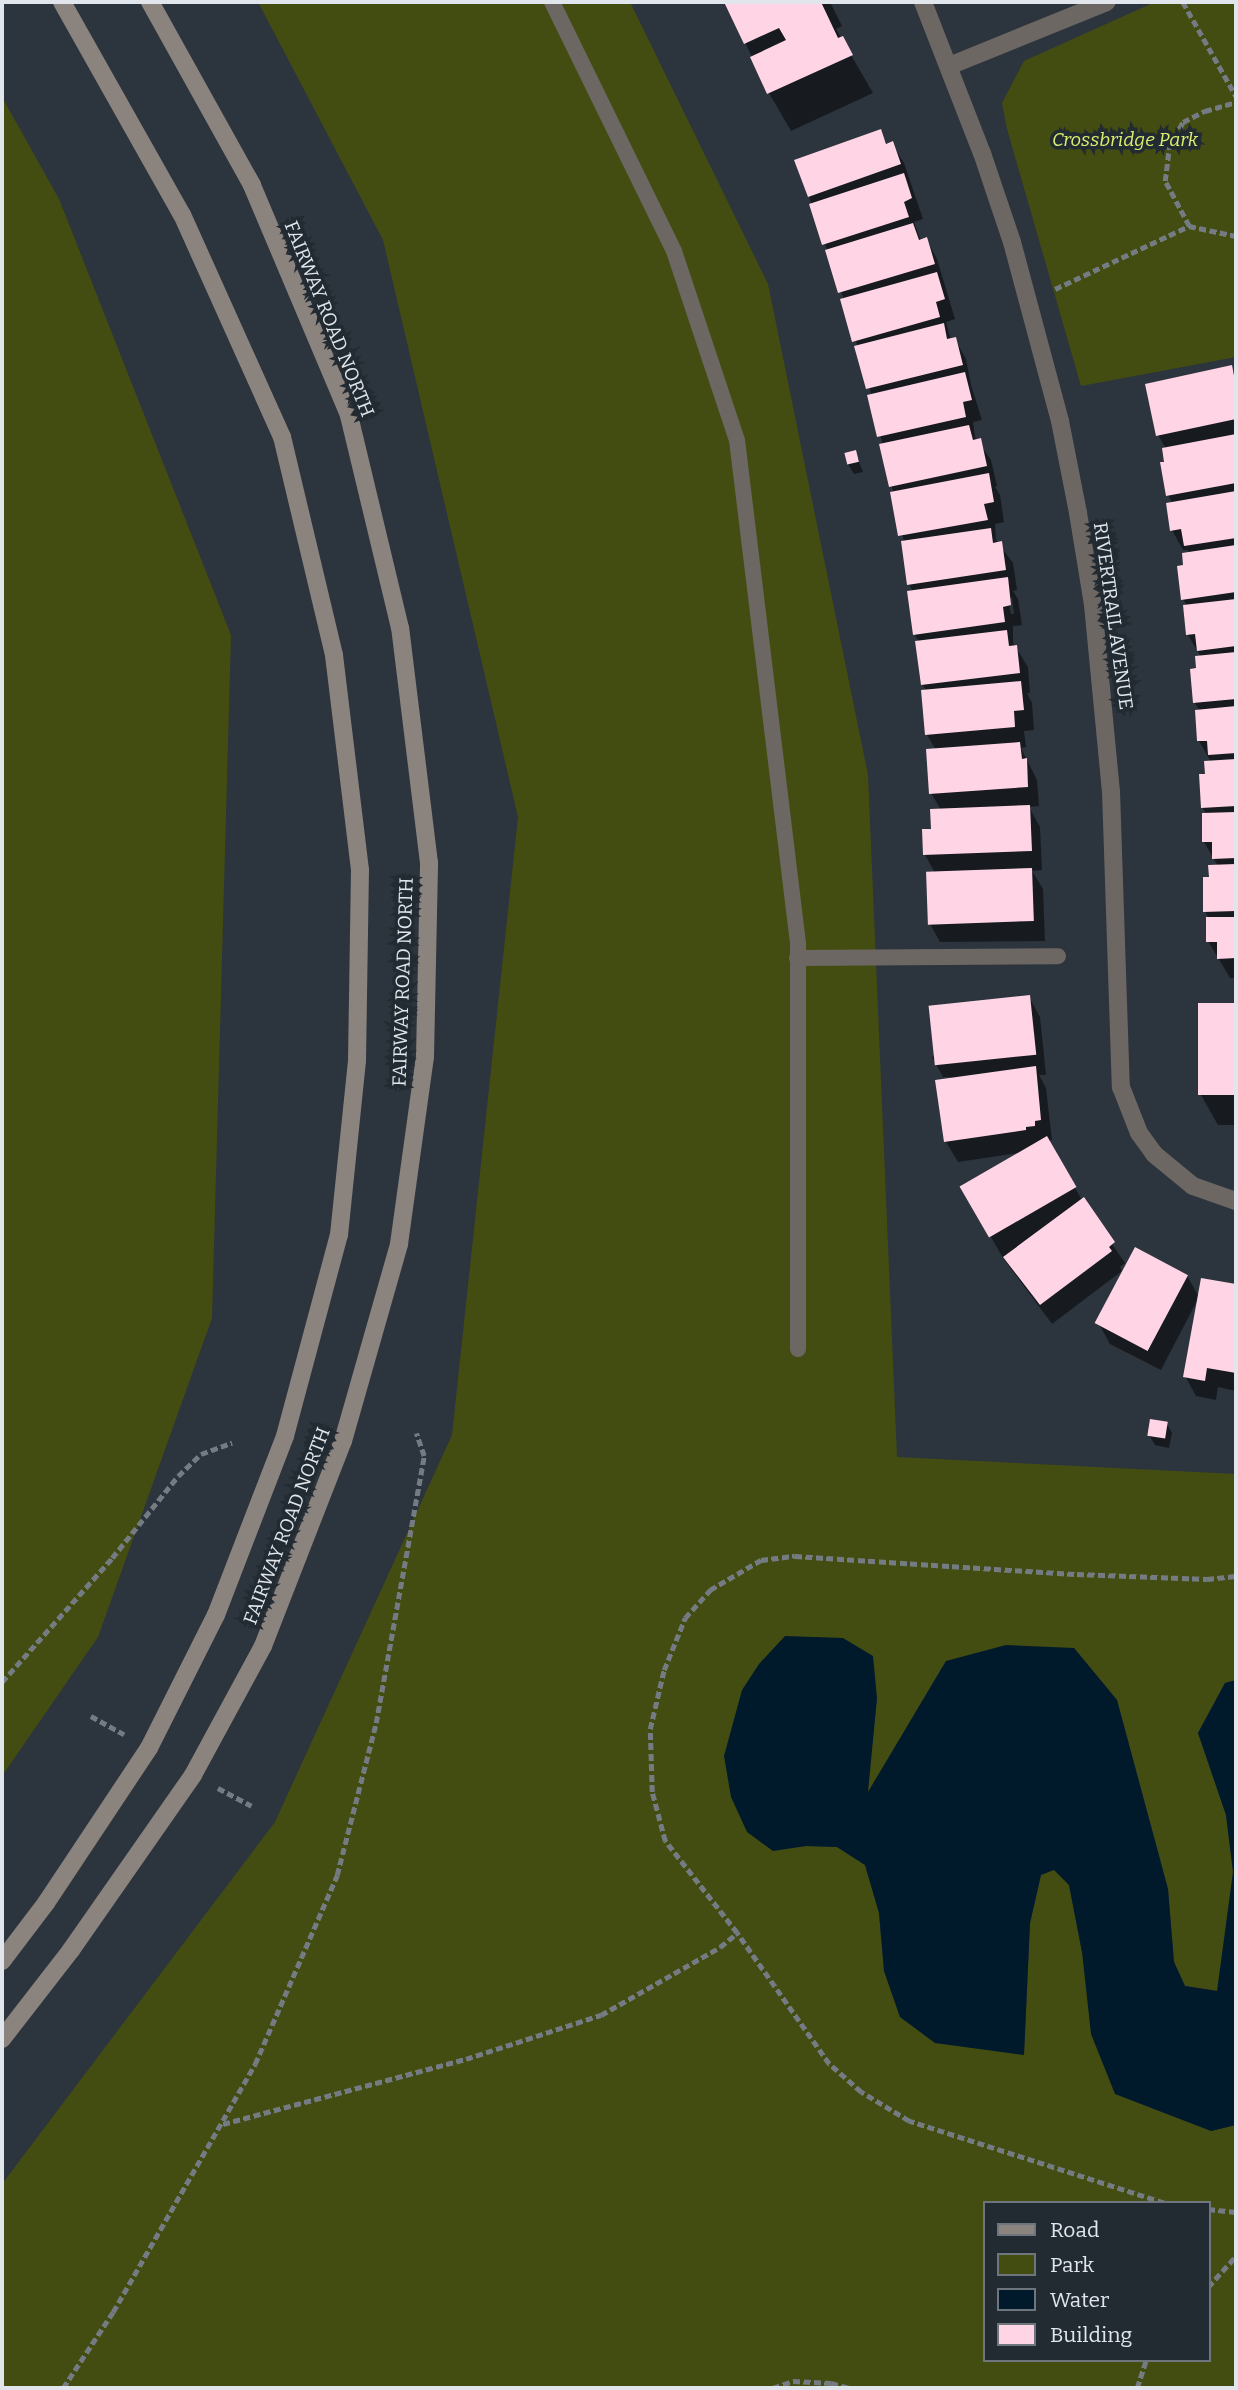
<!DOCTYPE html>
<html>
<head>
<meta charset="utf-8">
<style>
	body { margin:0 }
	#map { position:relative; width:1238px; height:2390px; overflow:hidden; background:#2c343d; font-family:Bitter,serif }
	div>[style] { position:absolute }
	.green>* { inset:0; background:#444d11 }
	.water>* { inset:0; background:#001a2c }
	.shadow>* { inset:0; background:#0007 }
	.building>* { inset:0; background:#ffd5e6; transform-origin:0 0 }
	.path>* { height:4.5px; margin-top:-2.25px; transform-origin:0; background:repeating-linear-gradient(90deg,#747b83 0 7px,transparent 0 10.5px) }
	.lane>* { height:16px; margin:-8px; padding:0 8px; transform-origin:8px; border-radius:8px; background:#6c6763 }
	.street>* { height:18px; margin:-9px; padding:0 9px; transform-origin:9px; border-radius:9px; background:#6c6763 }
	.secondary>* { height:18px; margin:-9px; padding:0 9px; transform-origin:9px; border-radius:9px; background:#8b837e }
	span { translate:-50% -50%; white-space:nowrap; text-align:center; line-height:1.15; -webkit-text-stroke:7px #222a32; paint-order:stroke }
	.park-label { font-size:19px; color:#dcf06e; font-style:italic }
	.street-label { font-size:19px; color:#e0e6ec }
	.frame { position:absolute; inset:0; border:4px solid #e0e6ec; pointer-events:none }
	.legend { position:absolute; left:983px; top:2201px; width:228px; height:161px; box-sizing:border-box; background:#222a32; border:2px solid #6e757c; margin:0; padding:9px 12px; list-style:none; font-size:21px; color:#e0e6ec }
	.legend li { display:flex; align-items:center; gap:14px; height:35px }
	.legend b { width:35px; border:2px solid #6e757c }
</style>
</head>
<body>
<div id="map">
	<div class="green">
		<i style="clip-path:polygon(evenodd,258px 2px,630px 2px,768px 284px,868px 775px,897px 1457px,1236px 1474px,1236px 1680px,1225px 1683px,1198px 1733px,1226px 1815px,1233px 1872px,1218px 1991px,1185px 1986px,1174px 1962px,1168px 1889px,1117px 1700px,1074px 1648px,946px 1661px,867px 1794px,877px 1698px,772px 1850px,806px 1846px,837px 1847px,865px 1865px,879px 1913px,884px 1971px,900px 2017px,935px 2043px,1024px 2054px,1030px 1923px,1041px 1875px,1054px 1869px,1069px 1885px,1082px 1952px,1211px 2131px,1236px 2125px,1236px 2388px,2px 2388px,2px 2184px,275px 1822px,452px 1435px,518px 817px,383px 240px,258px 2px,984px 2203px,1208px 2203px,1208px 2360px,984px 2360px,984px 2203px)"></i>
		<i style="clip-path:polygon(1155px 2px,1236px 2px,1236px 357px,1081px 386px,1007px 129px,1002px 103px,1024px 61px)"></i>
		<i style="clip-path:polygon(2px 97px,59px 199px,231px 635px,212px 1318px,98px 1637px,2px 1776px)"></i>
	</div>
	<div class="water">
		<i style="clip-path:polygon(785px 1636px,843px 1638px,873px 1656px,877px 1698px,868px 1792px,946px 1661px,1006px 1645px,1074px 1648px,1117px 1700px,1168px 1889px,1174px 1962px,1185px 1986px,1217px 1991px,1233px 1872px,1226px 1815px,1198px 1733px,1225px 1683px,1236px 1680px,1236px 2125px,1211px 2131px,1115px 2094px,1091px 2034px,1082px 1952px,1069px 1885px,1054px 1870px,1041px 1875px,1030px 1923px,1024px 2055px,935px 2043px,900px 2017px,884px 1971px,879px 1913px,865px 1865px,837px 1847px,806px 1846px,773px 1851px,747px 1832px,731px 1797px,724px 1756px,742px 1690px,759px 1664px)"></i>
	</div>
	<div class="shadow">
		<i style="clip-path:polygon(726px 2px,830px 2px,842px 26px,836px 29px,873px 93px,791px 131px,769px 93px)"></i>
		<i style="clip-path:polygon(evenodd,880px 132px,888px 145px,892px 144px,904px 163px,923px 219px,914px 222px,919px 236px,921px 241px,926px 239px,937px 259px,955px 319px,946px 322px,951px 340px,955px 339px,966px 359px,971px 385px,982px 420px,973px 422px,975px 437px,991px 460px,997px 486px,995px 487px,1000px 495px,1004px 522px,995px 524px,996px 540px,1013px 563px,1017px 590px,1013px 591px,1018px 599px,1022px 625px,1013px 626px,1013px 643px,1028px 667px,1030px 693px,1027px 693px,1032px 703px,1034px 730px,1024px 731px,1026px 747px,1021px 748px,1037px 780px,1039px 806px,1029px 807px,1040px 827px,1042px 870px,1032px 871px,1043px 889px,1045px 941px,940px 942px,929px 922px,934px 871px,925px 855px,941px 810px,931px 793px,936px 750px,927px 735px,927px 692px,922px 684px,919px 642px,915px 635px,913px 592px,909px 584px,904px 542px,872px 396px,844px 300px,797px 161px,880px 132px,1008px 598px,1012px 598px,1014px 614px,1011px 614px,1008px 598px)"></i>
		<i style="clip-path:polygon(1231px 367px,1236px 376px,1236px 978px,1230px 978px,1208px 941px,1209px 919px,1205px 911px,1210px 879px,1218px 866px,1204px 842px,1207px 815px,1202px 807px,1211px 762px,1199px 741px,1200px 711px,1195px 703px,1192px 670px,1198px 670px,1201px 657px,1188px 635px,1185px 607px,1187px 606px,1183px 599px,1185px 566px,1190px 553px,1188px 550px,1183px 550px,1172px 530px,1173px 504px,1168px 495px,1166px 449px,1158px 435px)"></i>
		<i style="clip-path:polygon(855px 452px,863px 472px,854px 474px,848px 464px)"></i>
		<i style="clip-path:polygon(1029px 997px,1040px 1017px,1046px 1075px,1039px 1075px,1046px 1088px,1052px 1140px,1048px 1141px,1082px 1200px,1125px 1263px,1120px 1267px,1122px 1271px,1052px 1324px,1003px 1258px,963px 1188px,1024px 1152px,958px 1162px,946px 1142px,951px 1077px,943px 1077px,932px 1057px)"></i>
		<i style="clip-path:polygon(1236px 1005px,1236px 1125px,1218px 1125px,1201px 1095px,1200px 1006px)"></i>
		<i style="clip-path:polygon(1187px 1276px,1199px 1297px,1161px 1370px,1110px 1344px,1099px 1324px)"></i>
		<i style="clip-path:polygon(1202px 1280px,1236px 1287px,1236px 1391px,1218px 1387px,1216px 1400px,1196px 1396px,1185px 1376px)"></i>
		<i style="clip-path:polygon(1167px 1424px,1172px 1433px,1169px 1448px,1155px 1445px,1149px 1435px)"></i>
	</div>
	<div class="building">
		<i style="clip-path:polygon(724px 2px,821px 2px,838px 38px,843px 36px,853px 55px,767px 94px,750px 57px,786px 40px,779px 28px,744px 44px)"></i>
		<i style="clip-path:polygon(881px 129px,886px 144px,893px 141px,901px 164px,808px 197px,794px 160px)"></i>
		<i style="clip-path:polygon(904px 173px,912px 198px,904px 202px,909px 217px,822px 245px,809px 204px)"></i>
		<i style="clip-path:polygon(913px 223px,919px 240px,927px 237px,935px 264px,838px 293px,825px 250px)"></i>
		<i style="clip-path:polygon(937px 272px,945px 299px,936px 302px,940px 317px,852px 342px,840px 299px)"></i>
		<i style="clip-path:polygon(944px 323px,947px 339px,956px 337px,963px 365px,866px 389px,854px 346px)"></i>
		<i style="clip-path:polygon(1232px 365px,1236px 386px,1236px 419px,1156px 436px,1145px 384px)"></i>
		<i style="clip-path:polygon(965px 372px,972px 400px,963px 402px,966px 417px,877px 437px,867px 395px)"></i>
		<i style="clip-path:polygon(969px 425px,973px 440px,981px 438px,987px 466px,889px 487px,879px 444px)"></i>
		<i style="clip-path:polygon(1236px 434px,1236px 483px,1166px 496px,1160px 462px,1164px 462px,1162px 448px)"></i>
		<i style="left:856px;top:450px;width:12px;height:12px;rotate:76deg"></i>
		<i style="clip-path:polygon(989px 473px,994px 502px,984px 504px,988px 520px,898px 536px,890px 492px)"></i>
		<i style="clip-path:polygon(1236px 491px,1236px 538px,1184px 546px,1181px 529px,1170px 531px,1166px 503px)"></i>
		<i style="clip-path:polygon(991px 528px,993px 543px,1002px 541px,1006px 570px,907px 585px,901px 541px)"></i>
		<i style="clip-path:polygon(1236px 545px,1236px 592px,1181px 600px,1177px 566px,1183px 565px,1182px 553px)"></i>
		<i style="clip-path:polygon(1008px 577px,1011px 605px,1003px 607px,1005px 622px,913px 635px,907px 591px)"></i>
		<i style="clip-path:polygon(1236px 599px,1236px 646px,1197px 651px,1195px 634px,1186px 635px,1183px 605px)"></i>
		<i style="clip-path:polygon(1007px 630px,1009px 646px,1017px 645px,1020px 673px,921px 685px,915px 641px)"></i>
		<i style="clip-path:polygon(1236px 652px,1236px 699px,1193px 703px,1190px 669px,1196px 668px,1195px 656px)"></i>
		<i style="clip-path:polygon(1021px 681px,1024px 710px,1014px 711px,1015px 727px,925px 735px,921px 690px)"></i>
		<i style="clip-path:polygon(1236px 706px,1236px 753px,1208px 755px,1207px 741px,1197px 741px,1195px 710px)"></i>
		<i style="clip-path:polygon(1020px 742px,1022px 759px,1027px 758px,1028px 787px,929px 794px,926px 749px)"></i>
		<i style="clip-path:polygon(1236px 759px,1236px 806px,1201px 808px,1199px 774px,1205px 774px,1204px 761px)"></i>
		<i style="clip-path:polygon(1030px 805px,1032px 851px,923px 855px,922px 829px,931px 829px,930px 809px)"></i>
		<i style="clip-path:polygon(1236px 812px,1236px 858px,1212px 859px,1212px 842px,1202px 842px,1202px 813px)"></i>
		<i style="clip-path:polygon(1236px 864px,1236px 911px,1203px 912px,1203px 877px,1209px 877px,1208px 865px)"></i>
		<i style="left:1032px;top:868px;width:53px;height:106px;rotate:88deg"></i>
		<i style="clip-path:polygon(1206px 917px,1236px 917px,1236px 958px,1217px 959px,1217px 942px,1206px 942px)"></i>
		<i style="left:1030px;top:995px;width:60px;height:102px;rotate:84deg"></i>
		<i style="left:1236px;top:1003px;width:92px;height:38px;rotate:90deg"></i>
		<i style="clip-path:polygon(1036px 1066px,1041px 1120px,1035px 1121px,1035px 1126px,1026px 1127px,1026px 1130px,944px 1142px,935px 1080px)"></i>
		<i style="left:1047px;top:1136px;width:59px;height:101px;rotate:60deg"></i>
		<i style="clip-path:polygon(1084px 1197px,1115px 1242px,1109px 1247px,1112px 1251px,1040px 1305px,1003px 1257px)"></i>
		<i style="left:1135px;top:1247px;width:60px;height:86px;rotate:28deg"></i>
		<i style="clip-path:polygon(1201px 1278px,1236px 1284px,1236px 1373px,1207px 1368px,1205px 1381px,1183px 1377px)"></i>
		<i style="left:1150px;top:1419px;width:18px;height:17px;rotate:9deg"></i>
	</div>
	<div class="path">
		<i style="left:1183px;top:2px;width:108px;rotate:60.6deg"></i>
		<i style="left:1189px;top:226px;width:51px;rotate:-118.1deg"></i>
		<i style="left:1165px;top:181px;width:34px;rotate:-83deg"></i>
		<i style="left:1169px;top:147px;width:29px;rotate:-61deg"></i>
		<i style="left:1183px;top:122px;width:25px;rotate:-27deg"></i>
		<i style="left:1205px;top:111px;width:32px;rotate:-16deg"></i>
		<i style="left:1055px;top:289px;width:148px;rotate:-25.2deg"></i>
		<i style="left:1189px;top:226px;width:48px;rotate:12deg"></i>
		<i style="left:2px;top:1682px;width:166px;rotate:-48.4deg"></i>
		<i style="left:112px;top:1558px;width:105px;rotate:-51.2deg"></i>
		<i style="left:178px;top:1476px;width:32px;rotate:-44deg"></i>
		<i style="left:201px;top:1454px;width:33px;rotate:-20deg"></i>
		<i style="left:91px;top:1716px;width:38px;rotate:29deg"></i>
		<i style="left:218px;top:1788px;width:38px;rotate:28deg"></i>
		<i style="left:223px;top:2124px;width:252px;rotate:-15deg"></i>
		<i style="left:466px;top:2059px;width:142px;rotate:-18.1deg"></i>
		<i style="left:601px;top:2015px;width:137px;rotate:-29.7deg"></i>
		<i style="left:720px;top:1947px;width:22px;rotate:-39deg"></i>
		<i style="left:1164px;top:2203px;width:268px;rotate:-162.2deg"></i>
		<i style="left:909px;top:2121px;width:56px;rotate:-148.9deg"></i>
		<i style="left:861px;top:2092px;width:43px;rotate:-138.8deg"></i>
		<i style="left:829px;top:2064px;width:160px;rotate:-125.1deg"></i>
		<i style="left:737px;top:1933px;width:117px;rotate:-128deg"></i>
		<i style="left:665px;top:1841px;width:51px;rotate:-104.9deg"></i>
		<i style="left:652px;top:1792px;width:63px;rotate:-91.8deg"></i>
		<i style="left:650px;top:1729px;width:61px;rotate:-76.7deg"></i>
		<i style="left:664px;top:1670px;width:56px;rotate:-68deg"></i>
		<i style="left:685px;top:1618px;width:38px;rotate:-48deg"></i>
		<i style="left:710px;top:1590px;width:59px;rotate:-30.5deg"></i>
		<i style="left:761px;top:1560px;width:34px;rotate:-7deg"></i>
		<i style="left:795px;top:1556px;width:283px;rotate:3.7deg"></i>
		<i style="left:1077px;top:1574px;width:130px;rotate:2.2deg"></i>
		<i style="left:1207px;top:1579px;width:29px;rotate:-6deg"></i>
		<i style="left:1208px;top:2209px;width:28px;rotate:6deg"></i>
		<i style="left:1208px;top:2287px;width:42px;rotate:-47.9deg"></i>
		<i style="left:63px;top:2388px;width:91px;rotate:-56.7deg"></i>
		<i style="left:113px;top:2312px;width:286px;rotate:-60.2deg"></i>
		<i style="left:255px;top:2064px;width:206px;rotate:-66.5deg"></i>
		<i style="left:337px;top:1875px;width:157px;rotate:-75.6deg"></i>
		<i style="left:376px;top:1723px;width:271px;rotate:-79.8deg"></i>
		<i style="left:424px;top:1456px;width:24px;rotate:-109deg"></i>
		<i style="left:773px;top:2388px;width:21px;rotate:-19deg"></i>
		<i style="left:793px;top:2381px;width:38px;rotate:3deg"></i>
		<i style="left:831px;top:2383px;width:20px;rotate:15deg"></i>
		<i style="left:1137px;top:2388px;width:29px;rotate:-72deg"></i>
	</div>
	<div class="lane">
		<i style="left:552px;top:2px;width:277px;rotate:63.9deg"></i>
		<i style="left:674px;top:251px;width:199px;rotate:71.6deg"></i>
		<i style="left:737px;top:440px;width:507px;rotate:83.09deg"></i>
		<i style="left:798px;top:943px;width:406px;rotate:90deg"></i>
		<i style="left:797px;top:958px;width:261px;rotate:-0.4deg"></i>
	</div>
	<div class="street">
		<i style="left:923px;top:2px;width:162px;rotate:68.7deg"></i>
		<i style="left:982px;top:153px;width:94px;rotate:71.4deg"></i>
		<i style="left:1012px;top:242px;width:185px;rotate:75deg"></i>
		<i style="left:1060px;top:421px;width:94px;rotate:78.9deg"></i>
		<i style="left:1078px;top:513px;width:93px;rotate:80.7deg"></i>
		<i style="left:1093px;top:605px;width:187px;rotate:84.5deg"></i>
		<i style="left:1111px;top:791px;width:296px;rotate:88.1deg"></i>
		<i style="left:1121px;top:1087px;width:49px;rotate:68.6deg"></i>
		<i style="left:1139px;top:1133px;width:26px;rotate:54deg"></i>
		<i style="left:1154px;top:1154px;width:50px;rotate:39.4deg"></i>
		<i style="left:1193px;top:1186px;width:46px;rotate:19.2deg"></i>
		<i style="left:949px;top:66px;width:170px;rotate:-22.1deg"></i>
	</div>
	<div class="secondary">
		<i style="left:2px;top:1961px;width:73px;rotate:-52.8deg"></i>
		<i style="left:46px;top:1903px;width:186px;rotate:-56.4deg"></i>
		<i style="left:149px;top:1748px;width:149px;rotate:-63.3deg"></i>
		<i style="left:216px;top:1615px;width:192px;rotate:-68.9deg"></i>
		<i style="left:285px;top:1436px;width:208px;rotate:-75deg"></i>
		<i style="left:339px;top:1235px;width:176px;rotate:-84.1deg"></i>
		<i style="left:357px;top:1060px;width:190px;rotate:-89.1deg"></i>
		<i style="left:360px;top:870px;width:217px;rotate:-96.9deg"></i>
		<i style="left:334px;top:655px;width:224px;rotate:-103.4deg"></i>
		<i style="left:282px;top:437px;width:243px;rotate:-114.2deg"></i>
		<i style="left:182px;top:215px;width:244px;rotate:-119.4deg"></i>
		<i style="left:2px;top:2039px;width:113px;rotate:-52.2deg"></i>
		<i style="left:71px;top:1950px;width:213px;rotate:-55.1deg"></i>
		<i style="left:193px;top:1775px;width:147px;rotate:-61.5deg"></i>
		<i style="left:263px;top:1646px;width:220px;rotate:-68.7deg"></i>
		<i style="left:343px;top:1441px;width:205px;rotate:-74.1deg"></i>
		<i style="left:399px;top:1244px;width:189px;rotate:-82.1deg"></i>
		<i style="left:425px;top:1057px;width:194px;rotate:-88.8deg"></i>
		<i style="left:429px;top:863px;width:237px;rotate:-97deg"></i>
		<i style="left:400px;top:628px;width:219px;rotate:-103.5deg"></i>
		<i style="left:349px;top:415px;width:250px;rotate:-112.9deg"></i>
		<i style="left:252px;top:185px;width:210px;rotate:-119.1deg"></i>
	</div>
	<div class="park-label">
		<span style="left:1125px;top:140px">Crossbridge Park</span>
	</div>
	<div class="street-label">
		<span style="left:329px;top:319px;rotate:68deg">FAIRWAY ROAD NORTH</span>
		<span style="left:1113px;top:616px;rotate:82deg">RIVERTRAIL AVENUE</span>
		<span style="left:403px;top:982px;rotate:-88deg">FAIRWAY ROAD NORTH</span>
		<span style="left:287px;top:1526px;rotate:-69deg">FAIRWAY ROAD NORTH</span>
	</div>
	<div class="frame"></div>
	<ul class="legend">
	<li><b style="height:9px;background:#8b837e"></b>Road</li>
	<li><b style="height:19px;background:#444d11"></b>Park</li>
	<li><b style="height:19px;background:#001a2c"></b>Water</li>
	<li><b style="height:19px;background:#ffd5e6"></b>Building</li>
	</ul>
</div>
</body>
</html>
